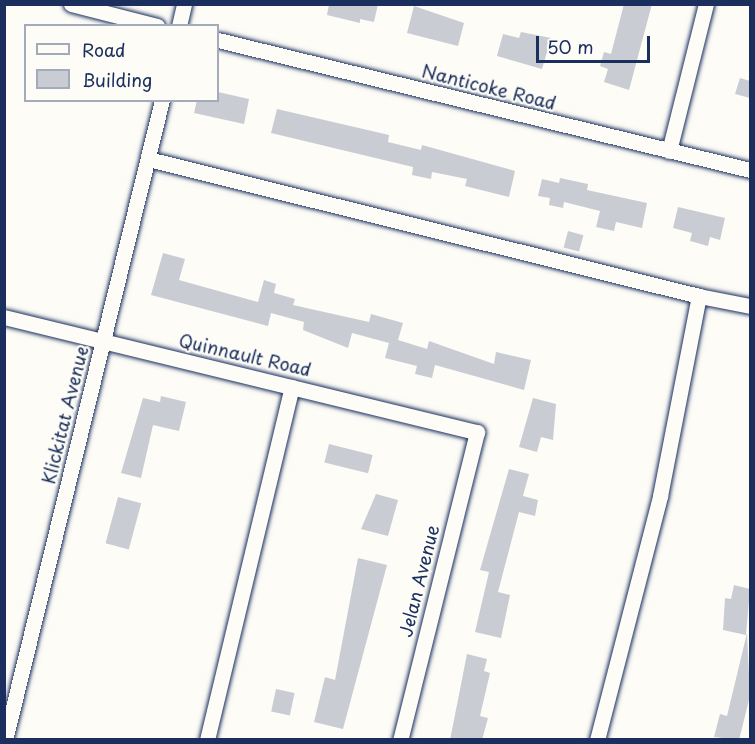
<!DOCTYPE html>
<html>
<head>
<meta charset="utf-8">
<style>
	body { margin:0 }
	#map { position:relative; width:755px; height:744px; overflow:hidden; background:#fdfcf7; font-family:"Playpen Sans",sans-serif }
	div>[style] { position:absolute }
	.building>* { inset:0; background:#c9ccd3; transform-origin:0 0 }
	.roads { filter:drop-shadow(0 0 2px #1b2f5e) drop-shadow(0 0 2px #1b2f5e) }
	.minor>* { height:15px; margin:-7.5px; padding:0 7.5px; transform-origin:7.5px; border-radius:7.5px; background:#fdfcf7 }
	span { translate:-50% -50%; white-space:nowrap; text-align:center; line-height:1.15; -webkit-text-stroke:4.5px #fdfcf7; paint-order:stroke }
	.street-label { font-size:18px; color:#1b2f5e }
	.frame { position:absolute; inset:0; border:6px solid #1b2f5e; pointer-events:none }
	.legend { position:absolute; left:24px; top:24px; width:195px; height:78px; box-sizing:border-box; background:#fdfcf7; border:2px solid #a3aaba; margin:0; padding:8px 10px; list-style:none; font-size:18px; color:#1b2f5e }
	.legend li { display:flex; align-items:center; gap:12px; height:30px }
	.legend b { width:30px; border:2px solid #a3aaba }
	.scale { position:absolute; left:536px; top:36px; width:114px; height:27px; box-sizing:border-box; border:3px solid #1b2f5e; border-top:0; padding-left:8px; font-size:18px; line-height:21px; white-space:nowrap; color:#1b2f5e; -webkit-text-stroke:4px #fdfcf7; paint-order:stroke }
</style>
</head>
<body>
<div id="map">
	<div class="building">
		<i style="clip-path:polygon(329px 4px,378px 4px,374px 22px,360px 19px,360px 23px,327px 15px)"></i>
		<i style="clip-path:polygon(624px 4px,652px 4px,629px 90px,604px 82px,608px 69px,600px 66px,604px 52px,611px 54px)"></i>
		<i style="clip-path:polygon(414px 6px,464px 23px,458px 46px,407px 33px)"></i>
		<i style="clip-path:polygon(521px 32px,551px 38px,542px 69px,497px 56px,503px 34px,519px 38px)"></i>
		<i style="clip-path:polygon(740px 78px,750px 81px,750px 98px,735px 94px)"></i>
		<i style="clip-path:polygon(218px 92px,249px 99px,244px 124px,194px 113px,197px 100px,218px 100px)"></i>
		<i style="clip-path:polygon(277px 109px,389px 135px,388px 142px,421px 150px,422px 145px,515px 171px,509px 197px,465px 186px,467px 179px,432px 172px,431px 179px,412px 175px,413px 167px,271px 133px)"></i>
		<i style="clip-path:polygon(560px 178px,588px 184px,587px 190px,647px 203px,642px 228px,616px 222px,614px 231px,596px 227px,600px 211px,564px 202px,563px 208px,549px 205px,550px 198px,538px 196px,542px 179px,559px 183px)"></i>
		<i style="clip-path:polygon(678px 207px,725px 218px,720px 240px,710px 237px,708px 246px,690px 241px,692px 233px,673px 228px)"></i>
		<i style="left:568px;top:231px;width:16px;height:17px;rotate:15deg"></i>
		<i style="clip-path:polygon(163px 253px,185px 259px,179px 280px,258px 302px,264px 280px,276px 284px,274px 293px,295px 299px,293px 305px,369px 322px,371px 314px,403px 323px,398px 340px,427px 349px,429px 341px,494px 364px,496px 352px,531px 360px,524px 390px,435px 365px,432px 378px,415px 374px,417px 366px,385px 358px,389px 343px,352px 333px,348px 348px,303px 330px,304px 322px,271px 313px,268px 326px,151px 295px)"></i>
		<i style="clip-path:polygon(161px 396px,186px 402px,179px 431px,153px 425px,141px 478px,121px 473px,143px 398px,160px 402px)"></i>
		<i style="clip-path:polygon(533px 398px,556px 404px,553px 440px,541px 437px,537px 452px,519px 447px)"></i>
		<i style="left:329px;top:444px;width:45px;height:19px;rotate:14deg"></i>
		<i style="clip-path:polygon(509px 469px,529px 474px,523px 496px,538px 500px,535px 516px,519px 512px,498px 592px,510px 595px,501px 638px,475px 632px,489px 572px,480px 570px)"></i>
		<i style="clip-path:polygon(376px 494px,398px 500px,388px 536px,361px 529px)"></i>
		<i style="left:118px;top:497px;width:24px;height:48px;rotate:15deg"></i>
		<i style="clip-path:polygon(358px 558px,387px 565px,343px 729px,314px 722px,325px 677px,335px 680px)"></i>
		<i style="clip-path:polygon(734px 585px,750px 589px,746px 635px,723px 630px,725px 598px,731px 599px)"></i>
		<i style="clip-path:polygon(747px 633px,750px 696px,739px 740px,714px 737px,720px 714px,727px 716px)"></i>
		<i style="clip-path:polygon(467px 654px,487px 659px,484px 671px,490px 673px,480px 716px,488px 718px,482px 740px,450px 740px)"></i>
		<i style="left:276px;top:689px;width:19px;height:23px;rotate:12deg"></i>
	</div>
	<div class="roads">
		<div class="minor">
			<i style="left:71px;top:4px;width:89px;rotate:14.3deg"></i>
			<i style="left:179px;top:26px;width:23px;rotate:-77deg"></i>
			<i style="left:218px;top:40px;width:548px;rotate:13.73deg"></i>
			<i style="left:669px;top:151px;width:152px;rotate:-75.9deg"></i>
			<i style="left:148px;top:159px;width:568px;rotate:13.96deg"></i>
			<i style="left:4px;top:317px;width:487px;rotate:13.7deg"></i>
			<i style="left:477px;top:432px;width:317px;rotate:104deg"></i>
			<i style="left:5px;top:740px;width:659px;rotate:-76.22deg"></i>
			<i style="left:207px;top:740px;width:363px;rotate:-76.5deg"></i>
			<i style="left:597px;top:740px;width:252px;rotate:-75.5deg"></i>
			<i style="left:660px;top:496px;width:204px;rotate:-79deg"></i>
			<i style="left:699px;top:296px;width:52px;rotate:11.1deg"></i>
		</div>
	</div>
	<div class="street-label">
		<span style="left:489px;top:87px;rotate:14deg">Nanticoke Road</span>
		<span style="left:245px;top:355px;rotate:13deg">Quinnault Road</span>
		<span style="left:65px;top:415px;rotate:-76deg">Klickitat Avenue</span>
		<span style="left:419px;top:581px;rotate:-76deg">Jelan Avenue</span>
	</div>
	<div class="frame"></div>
	<ul class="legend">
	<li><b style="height:8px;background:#fdfcf7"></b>Road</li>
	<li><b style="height:16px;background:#c9ccd3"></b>Building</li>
	</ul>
	<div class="scale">50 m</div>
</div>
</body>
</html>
